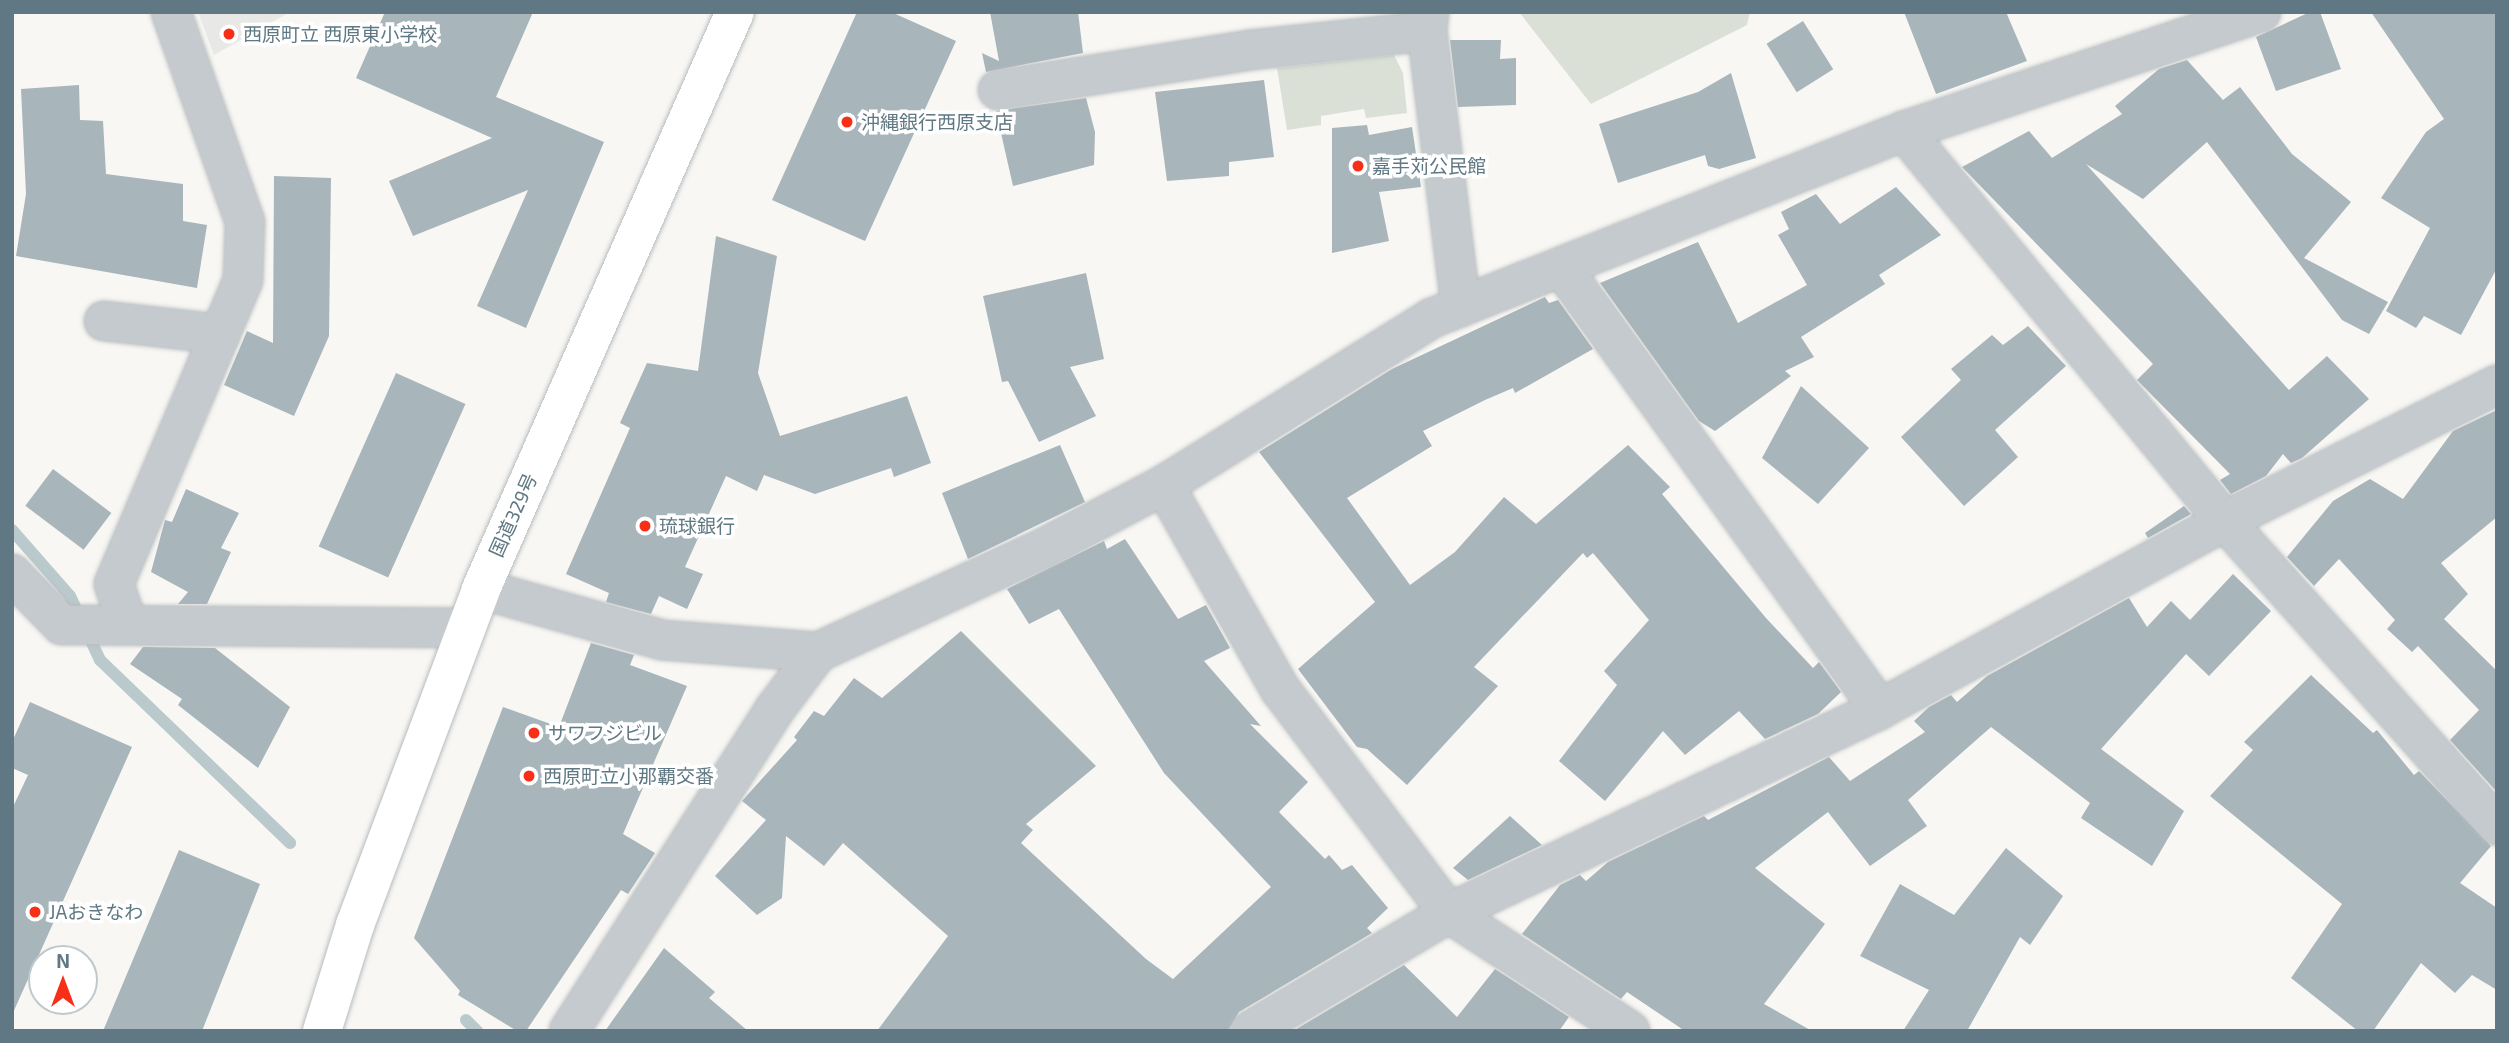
<!DOCTYPE html>
<html>
<head>
<meta charset="utf-8">
<style>
	body { margin:0 }
	#map { position:relative; width:2509px; height:1043px; overflow:hidden; background:#f8f7f4; font-family:"Exo 2","Noto Sans JP",sans-serif }
	div>[style] { position:absolute }
	.built>* { inset:0; background:#e8e9e7 }
	.green>* { inset:0; background:#dae0d5 }
	.stream>* { height:12px; margin:-6px; padding:0 6px; transform-origin:6px; border-radius:6px; background:#bacacc }
	.building>* { inset:0; background:#a8b5ba; transform-origin:0 0 }
	.roads { filter:drop-shadow(0 0 2px #b7bcbf) drop-shadow(0 0 2px #b7bcbf) }
	.street>* { height:38px; margin:-19px; padding:0 19px; transform-origin:19px; border-radius:19px; background:#c4cacd }
	.highway>* { height:38px; margin:-19px; padding:0 19px; transform-origin:19px; border-radius:19px; background:#fff }
	.dots>* { width:19px; height:19px; translate:-50% -50%; box-sizing:border-box; border:4px solid #fff; border-radius:50% }
	span { translate:-50% -50%; white-space:nowrap; text-align:center; line-height:1.15; -webkit-text-stroke:7px #fff; paint-order:stroke }
	.poi-label { font-size:19px; color:#5f7883 }
	.left { translate:0 -50%; text-align:left }
	.street-label { font-size:19px; color:#5f7883 }
	.frame { position:absolute; inset:0; border:14px solid #5f7883; pointer-events:none }
	.north { position:absolute; left:28px; top:945px; width:70px; height:70px; box-sizing:border-box; background:#fff; border:2px solid #bfc9cd; border-radius:50%; rotate:0deg; font-size:19px; font-weight:700; line-height:28px; text-align:center; color:#5f7883 }
	.north::after { content:''; display:block; margin:auto; width:24px; height:32px; background:#f62f16; clip-path:polygon(50% 0,100% 100%,50% 72%,0 100%) }
</style>
</head>
<body>
<div id="map">
	<div class="built">
		<i style="clip-path:polygon(198px 12px,290px 12px,214px 55px)"></i>
	</div>
	<div class="green">
		<i style="clip-path:polygon(1519px 12px,1750px 12px,1747px 25px,1591px 104px)"></i>
		<i style="clip-path:polygon(1394px 55px,1403px 73px,1407px 113px,1366px 118px,1364px 109px,1321px 116px,1321px 125px,1287px 130px,1277px 68px)"></i>
	</div>
	<div class="stream">
		<i style="left:12px;top:530px;width:88px;rotate:48.7deg"></i>
		<i style="left:70px;top:596px;width:71px;rotate:64.9deg"></i>
		<i style="left:100px;top:660px;width:264px;rotate:43.9deg"></i>
		<i style="left:466px;top:1020px;width:16px;rotate:45deg"></i>
	</div>
	<div class="building">
		<i style="clip-path:polygon(385px 12px,533px 12px,496px 97px,604px 142px,526px 328px,477px 306px,528px 190px,413px 236px,389px 181px,492px 138px,356px 78px)"></i>
		<i style="clip-path:polygon(857px 12px,891px 12px,956px 41px,865px 241px,772px 200px)"></i>
		<i style="clip-path:polygon(990px 12px,1078px 12px,1083px 53px,986px 72px,982px 53px,999px 61px)"></i>
		<i style="clip-path:polygon(1904px 12px,2006px 12px,2027px 61px,1936px 94px)"></i>
		<i style="clip-path:polygon(2310px 12px,2320px 12px,2341px 69px,2276px 91px,2256px 37px)"></i>
		<i style="clip-path:polygon(2371px 12px,2497px 12px,2497px 268px,2461px 335px,2424px 316px,2416px 328px,2386px 311px,2430px 228px,2381px 198px,2426px 132px,2444px 119px)"></i>
		<i style="left:1803px;top:21px;width:57px;height:43px;rotate:58deg"></i>
		<i style="clip-path:polygon(1450px 40px,1501px 40px,1500px 59px,1516px 58px,1516px 105px,1458px 107px)"></i>
		<i style="clip-path:polygon(2187px 60px,2223px 100px,2240px 87px,2292px 154px,2351px 202px,2304px 258px,2388px 302px,2369px 334px,2342px 320px,2207px 142px,2143px 199px,2086px 164px,2289px 390px,2327px 356px,2369px 399px,2302px 458px,2291px 463px,2283px 454px,2266px 476px,2231px 494px,2220px 480px,2230px 474px,2137px 380px,2153px 364px,1962px 167px,2029px 131px,2052px 158px,2122px 114px,2115px 106px,2159px 69px)"></i>
		<i style="clip-path:polygon(1731px 73px,1756px 158px,1719px 169px,1708px 166px,1705px 155px,1618px 183px,1599px 124px,1698px 92px)"></i>
		<i style="clip-path:polygon(1264px 80px,1274px 157px,1229px 162px,1229px 176px,1167px 181px,1155px 92px)"></i>
		<i style="clip-path:polygon(79px 85px,80px 120px,103px 121px,106px 174px,183px 184px,183px 221px,207px 225px,197px 288px,16px 256px,26px 194px,21px 89px)"></i>
		<i style="clip-path:polygon(1086px 98px,1095px 132px,1094px 165px,1013px 186px,996px 111px)"></i>
		<i style="clip-path:polygon(1367px 125px,1369px 135px,1412px 127px,1421px 187px,1379px 192px,1389px 241px,1332px 253px,1332px 128px)"></i>
		<i style="clip-path:polygon(274px 176px,331px 178px,329px 336px,294px 416px,224px 385px,247px 331px,273px 343px)"></i>
		<i style="clip-path:polygon(1896px 187px,1941px 235px,1879px 275px,1885px 284px,1801px 337px,1814px 357px,1785px 371px,1791px 376px,1715px 431px,1699px 421px,1600px 283px,1698px 242px,1738px 323px,1807px 285px,1778px 235px,1789px 229px,1781px 212px,1816px 194px,1840px 224px)"></i>
		<i style="clip-path:polygon(716px 236px,777px 256px,758px 373px,780px 436px,907px 396px,931px 463px,894px 477px,891px 468px,815px 494px,764px 475px,757px 491px,726px 476px,685px 567px,703px 574px,687px 609px,659px 596px,651px 614px,606px 602px,609px 593px,566px 574px,630px 428px,620px 423px,647px 363px,698px 371px)"></i>
		<i style="clip-path:polygon(1086px 273px,1104px 359px,1070px 367px,1096px 416px,1039px 442px,1008px 381px,1002px 382px,983px 296px)"></i>
		<i style="clip-path:polygon(1545px 297px,1549px 303px,1558px 300px,1593px 349px,1515px 393px,1513px 388px,1485px 400px,1423px 431px,1432px 446px,1347px 498px,1410px 585px,1455px 552px,1504px 497px,1536px 524px,1628px 445px,1670px 487px,1662px 494px,1766px 618px,1813px 668px,1819px 662px,1841px 692px,1818px 714px,1765px 739px,1739px 711px,1685px 755px,1663px 731px,1605px 801px,1559px 761px,1617px 685px,1604px 671px,1649px 620px,1593px 553px,1587px 558px,1583px 553px,1474px 667px,1498px 686px,1407px 785px,1367px 749px,1357px 747px,1298px 669px,1375px 602px,1259px 452px,1392px 369px)"></i>
		<i style="clip-path:polygon(2028px 326px,2066px 366px,1995px 430px,2018px 457px,1964px 506px,1901px 437px,1961px 380px,1951px 369px,1992px 335px,2003px 345px)"></i>
		<i style="left:396px;top:373px;width:76px;height:190px;rotate:24deg"></i>
		<i style="clip-path:polygon(1801px 386px,1869px 448px,1818px 504px,1762px 458px)"></i>
		<i style="clip-path:polygon(2497px 410px,2497px 517px,2441px 563px,2468px 594px,2444px 619px,2497px 671px,2497px 792px,2450px 740px,2479px 710px,2418px 646px,2412px 652px,2387px 629px,2395px 620px,2339px 559px,2314px 586px,2287px 557px,2333px 501px,2370px 479px,2403px 499px,2453px 431px)"></i>
		<i style="clip-path:polygon(1060px 445px,1085px 502px,968px 559px,942px 493px)"></i>
		<i style="left:53px;top:469px;width:73px;height:46px;rotate:37deg"></i>
		<i style="clip-path:polygon(186px 489px,239px 513px,221px 548px,231px 552px,207px 604px,178px 604px,188px 592px,151px 572px,165px 520px,172px 522px)"></i>
		<i style="clip-path:polygon(2184px 506px,2191px 514px,2148px 538px,2145px 533px)"></i>
		<i style="clip-path:polygon(1125px 539px,1178px 619px,1206px 605px,1230px 648px,1204px 661px,1261px 726px,1250px 724px,1308px 782px,1279px 812px,1325px 859px,1329px 855px,1342px 870px,1352px 865px,1388px 908px,1367px 928px,1372px 933px,1239px 1012px,1228px 1031px,877px 1031px,948px 936px,843px 843px,824px 866px,786px 836px,782px 898px,757px 915px,715px 876px,766px 820px,742px 801px,797px 740px,794px 737px,814px 711px,824px 716px,854px 678px,882px 698px,961px 631px,1096px 766px,1026px 824px,1033px 830px,1021px 843px,1146px 959px,1173px 979px,1271px 887px,1164px 773px,1059px 609px,1029px 624px,1007px 589px,1104px 541px,1107px 549px)"></i>
		<i style="clip-path:polygon(2233px 574px,2271px 611px,2209px 676px,2186px 654px,2101px 749px,2184px 811px,2152px 866px,2081px 818px,2090px 803px,1991px 727px,1908px 800px,1927px 826px,1870px 866px,1828px 812px,1755px 868px,1825px 924px,1764px 1004px,1812px 1031px,1685px 1031px,1627px 992px,1621px 999px,1522px 934px,1560px 885px,1580px 875px,1586px 881px,1608px 862px,1704px 816px,1708px 820px,1829px 757px,1850px 781px,1925px 732px,1914px 721px,1929px 707px,1951px 695px,1957px 702px,1987px 676px,2129px 598px,2147px 627px,2171px 601px,2190px 620px)"></i>
		<i style="clip-path:polygon(591px 643px,634px 655px,630px 665px,687px 686px,623px 834px,655px 853px,628px 894px,621px 890px,526px 1031px,517px 1031px,458px 995px,460px 991px,414px 938px,503px 707px,559px 727px)"></i>
		<i style="clip-path:polygon(143px 647px,215px 648px,290px 707px,258px 768px,178px 705px,182px 699px,130px 664px)"></i>
		<i style="clip-path:polygon(2311px 675px,2373px 733px,2377px 730px,2414px 775px,2419px 771px,2491px 846px,2460px 883px,2497px 908px,2497px 990px,2472px 975px,2455px 993px,2421px 963px,2373px 1031px,2358px 1031px,2291px 978px,2342px 904px,2210px 796px,2253px 750px,2244px 742px)"></i>
		<i style="clip-path:polygon(30px 702px,132px 747px,12px 1015px,12px 809px,28px 775px,12px 768px,12px 742px)"></i>
		<i style="clip-path:polygon(1510px 816px,1542px 845px,1468px 880px,1453px 868px)"></i>
		<i style="clip-path:polygon(2006px 848px,2063px 896px,2030px 945px,2020px 937px,1967px 1031px,1903px 1031px,1929px 990px,1860px 956px,1900px 884px,1954px 915px)"></i>
		<i style="clip-path:polygon(179px 850px,260px 884px,202px 1031px,103px 1031px)"></i>
		<i style="clip-path:polygon(664px 948px,715px 992px,709px 998px,748px 1031px,605px 1031px)"></i>
		<i style="clip-path:polygon(1404px 965px,1457px 1017px,1495px 969px,1569px 1017px,1559px 1031px,1293px 1031px)"></i>
	</div>
	<div class="roads">
		<div class="street">
			<i style="left:1429px;top:12px;width:19px;rotate:96deg"></i>
			<i style="left:1427px;top:31px;width:278px;rotate:83deg"></i>
			<i style="left:998px;top:90px;width:255px;rotate:-9deg"></i>
			<i style="left:1250px;top:50px;width:178px;rotate:-6.1deg"></i>
			<i style="left:1904px;top:131px;width:505px;rotate:50.54deg"></i>
			<i style="left:2225px;top:521px;width:408px;rotate:48.2deg"></i>
			<i style="left:1562px;top:268px;width:544px;rotate:54.21deg"></i>
			<i style="left:104px;top:321px;width:117px;rotate:6.4deg"></i>
			<i style="left:1164px;top:485px;width:235px;rotate:60.4deg"></i>
			<i style="left:1280px;top:689px;width:281px;rotate:53deg"></i>
			<i style="left:1449px;top:913px;width:216px;rotate:33.1deg"></i>
			<i style="left:12px;top:574px;width:71px;rotate:45.6deg"></i>
			<i style="left:62px;top:625px;width:404px;rotate:0.4deg"></i>
			<i style="left:481px;top:589px;width:188px;rotate:15.7deg"></i>
			<i style="left:662px;top:640px;width:156px;rotate:4.4deg"></i>
			<i style="left:128px;top:625px;width:43px;rotate:-108.9deg"></i>
			<i style="left:114px;top:584px;width:330px;rotate:-67deg"></i>
			<i style="left:243px;top:280px;width:58px;rotate:-88deg"></i>
			<i style="left:245px;top:222px;width:223px;rotate:-109.4deg"></i>
			<i style="left:569px;top:1031px;width:382px;rotate:-57.4deg"></i>
			<i style="left:775px;top:709px;width:71px;rotate:-53deg"></i>
			<i style="left:818px;top:652px;width:249px;rotate:-24.7deg"></i>
			<i style="left:1044px;top:548px;width:136px;rotate:-27.7deg"></i>
			<i style="left:1164px;top:485px;width:316px;rotate:-31.9deg"></i>
			<i style="left:1432px;top:318px;width:508px;rotate:-21.61deg"></i>
			<i style="left:1904px;top:131px;width:376px;rotate:-18.4deg"></i>
			<i style="left:1250px;top:1031px;width:231px;rotate:-30.7deg"></i>
			<i style="left:1449px;top:913px;width:477px;rotate:-25.3deg"></i>
			<i style="left:1880px;top:709px;width:393px;rotate:-28.6deg"></i>
			<i style="left:2225px;top:521px;width:304px;rotate:-26.6deg"></i>
		</div>
		<div class="highway">
			<i style="left:322px;top:1031px;width:111px;rotate:-72.7deg"></i>
			<i style="left:355px;top:925px;width:359px;rotate:-69.4deg"></i>
			<i style="left:481px;top:589px;width:630px;rotate:-66.24deg"></i>
		</div>
	</div>
	<div class="dots">
		<i style="left:229px;top:34px;background:#f62f16"></i>
		<i style="left:847px;top:122px;background:#f62f16"></i>
		<i style="left:1358px;top:166px;background:#f62f16"></i>
		<i style="left:645px;top:526px;background:#f62f16"></i>
		<i style="left:534px;top:733px;background:#f62f16"></i>
		<i style="left:529px;top:776px;background:#f62f16"></i>
		<i style="left:35px;top:912px;background:#f62f16"></i>
	</div>
	<div class="poi-label">
		<span class="left" style="left:243px;top:34px">西原町立 西原東小学校</span>
		<span class="left" style="left:861px;top:122px">沖縄銀行西原支店</span>
		<span class="left" style="left:1372px;top:166px">嘉手苅公民館</span>
		<span class="left" style="left:659px;top:526px">琉球銀行</span>
		<span class="left" style="left:548px;top:733px">サワフジビル</span>
		<span class="left" style="left:543px;top:776px">西原町立小那覇交番</span>
		<span class="left" style="left:49px;top:912px">JAおきなわ</span>
	</div>
	<div class="street-label">
		<span style="left:513px;top:515px;rotate:-66deg">国道329号</span>
	</div>
	<div class="frame"></div>
	<div class="north">N</div>
</div>
</body>
</html>
